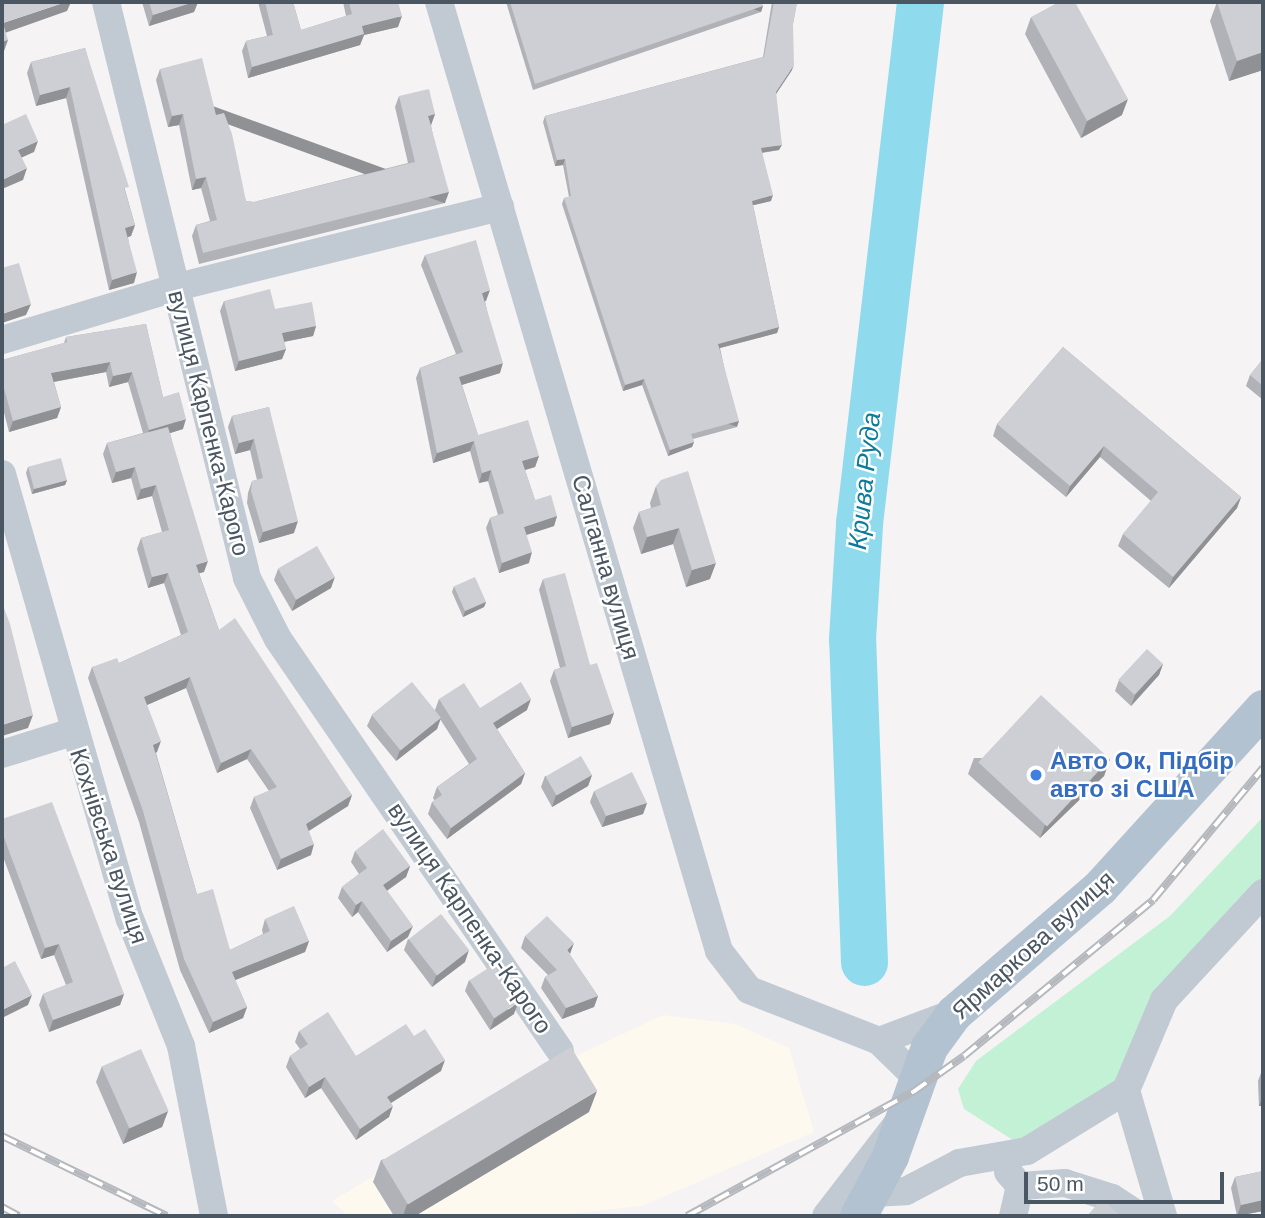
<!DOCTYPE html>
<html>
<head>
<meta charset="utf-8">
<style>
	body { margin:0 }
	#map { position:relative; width:1265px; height:1218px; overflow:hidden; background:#f5f3f3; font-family:Helvetica,sans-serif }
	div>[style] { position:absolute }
	.commercial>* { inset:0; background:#fdf9ef }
	.green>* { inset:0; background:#c3f1d5 }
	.river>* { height:47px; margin:-23.5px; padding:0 23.5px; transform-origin:23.5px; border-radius:23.5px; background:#90daee }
	.minor>* { height:28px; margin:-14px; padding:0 14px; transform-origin:14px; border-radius:14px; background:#c1cad2 }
	.major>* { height:37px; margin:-18.5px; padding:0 18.5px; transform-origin:18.5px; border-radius:18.5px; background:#b3c2d1 }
	.rail>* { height:8px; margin-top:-4px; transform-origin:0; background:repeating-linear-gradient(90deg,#fff 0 16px,#b5b8bd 0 32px); box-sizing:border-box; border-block:2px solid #b5b8bd }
	.wall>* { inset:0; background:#b0b2b7 }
	.shaded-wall>* { inset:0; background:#909195; transform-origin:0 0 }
	.building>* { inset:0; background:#cdcfd5; transform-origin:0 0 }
	.dots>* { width:19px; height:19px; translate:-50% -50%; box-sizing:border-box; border:4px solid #fff; border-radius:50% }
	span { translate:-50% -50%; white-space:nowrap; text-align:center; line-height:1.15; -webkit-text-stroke:5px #fff; paint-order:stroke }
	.street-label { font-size:24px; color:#4a5661 }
	.shop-label { font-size:24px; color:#366cbe; font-weight:700 }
	.left { translate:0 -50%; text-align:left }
	.water-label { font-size:26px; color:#0c7c9b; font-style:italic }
	.frame { position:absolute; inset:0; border:4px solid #4a5661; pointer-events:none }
	.scale { position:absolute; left:1024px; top:1172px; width:200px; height:32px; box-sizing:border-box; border:4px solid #4a5661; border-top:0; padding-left:9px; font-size:21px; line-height:24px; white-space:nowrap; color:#4a5661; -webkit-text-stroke:5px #fff; paint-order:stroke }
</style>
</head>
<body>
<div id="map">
	<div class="commercial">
		<i style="clip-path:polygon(663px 1015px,736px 1024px,789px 1048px,814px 1132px,642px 1206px,549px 1216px,348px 1216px,332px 1201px,565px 1061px)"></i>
	</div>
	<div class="green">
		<i style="clip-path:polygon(1263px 817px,1263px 891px,1234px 923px,1119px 1090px,1024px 1147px,964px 1109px,958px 1089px,976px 1061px,1170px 916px)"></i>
	</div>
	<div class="river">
		<i style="left:864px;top:962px;width:323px;rotate:-92.1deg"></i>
		<i style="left:852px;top:639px;width:116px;rotate:-86.5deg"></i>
		<i style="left:859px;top:523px;width:525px;rotate:-83.32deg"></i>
	</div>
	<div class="minor">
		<i style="left:106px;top:2px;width:593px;rotate:76.24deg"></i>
		<i style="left:247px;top:578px;width:68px;rotate:63.1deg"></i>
		<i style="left:278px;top:639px;width:499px;rotate:55.6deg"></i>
		<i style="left:439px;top:2px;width:989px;rotate:73.56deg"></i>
		<i style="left:719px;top:951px;width:49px;rotate:52.4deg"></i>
		<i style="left:749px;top:990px;width:140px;rotate:21.4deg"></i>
		<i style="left:879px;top:1041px;width:52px;rotate:44.2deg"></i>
		<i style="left:2px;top:340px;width:183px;rotate:-16.8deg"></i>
		<i style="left:177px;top:287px;width:333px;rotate:-13.9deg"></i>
		<i style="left:2px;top:474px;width:463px;rotate:74deg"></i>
		<i style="left:130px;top:919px;width:137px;rotate:68.1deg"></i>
		<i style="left:181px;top:1046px;width:173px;rotate:79deg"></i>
		<i style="left:2px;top:754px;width:73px;rotate:-17.4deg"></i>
		<i style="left:879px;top:1041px;width:80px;rotate:-20.5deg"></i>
		<i style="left:1008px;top:1172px;width:18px;rotate:49deg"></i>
		<i style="left:1020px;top:1186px;width:31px;rotate:103deg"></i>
		<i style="left:1020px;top:1186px;width:45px;rotate:-3.8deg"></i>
		<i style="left:1065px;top:1183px;width:49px;rotate:17.7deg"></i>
		<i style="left:1112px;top:1198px;width:33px;rotate:33deg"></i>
		<i style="left:872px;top:1193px;width:34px;rotate:-3deg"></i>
		<i style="left:906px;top:1191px;width:60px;rotate:-27.8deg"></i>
		<i style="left:959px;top:1163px;width:69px;rotate:-10deg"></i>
		<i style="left:1027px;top:1151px;width:116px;rotate:-31.6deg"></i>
		<i style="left:826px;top:1216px;width:118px;rotate:-52.3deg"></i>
		<i style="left:1163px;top:1216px;width:131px;rotate:-106.4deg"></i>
		<i style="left:1126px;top:1090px;width:98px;rotate:-67.1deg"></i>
		<i style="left:1164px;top:1000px;width:146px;rotate:-47.2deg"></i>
	</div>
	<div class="major">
		<i style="left:858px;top:1216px;width:68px;rotate:-61.9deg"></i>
		<i style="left:890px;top:1156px;width:116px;rotate:-70.3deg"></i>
		<i style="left:929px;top:1047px;width:42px;rotate:-53.7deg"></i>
		<i style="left:954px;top:1013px;width:193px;rotate:-40.8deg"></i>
		<i style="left:1100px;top:887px;width:242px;rotate:-47.7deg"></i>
	</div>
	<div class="rail">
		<i style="left:2px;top:1136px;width:183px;rotate:25.9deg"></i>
		<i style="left:2px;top:1207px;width:19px;rotate:28deg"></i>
		<i style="left:687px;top:1216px;width:258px;rotate:-28.8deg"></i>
		<i style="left:913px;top:1092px;width:62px;rotate:-35.2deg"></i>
		<i style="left:964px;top:1056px;width:245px;rotate:-39.5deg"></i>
		<i style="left:1153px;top:900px;width:172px;rotate:-50.2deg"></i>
	</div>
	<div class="wall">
		<i style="clip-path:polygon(142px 2px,198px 2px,194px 12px,149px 26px)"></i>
		<i style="clip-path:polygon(258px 2px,293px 2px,301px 30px,346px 16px,343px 2px,398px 2px,398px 27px,364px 35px,360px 45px,248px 78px,242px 51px,246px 41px,267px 36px)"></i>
		<i style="clip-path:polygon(506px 2px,762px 2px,761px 12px,533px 90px)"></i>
		<i style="clip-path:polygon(772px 2px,797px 2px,793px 24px,792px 70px,776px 94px,779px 150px,762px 153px,771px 201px,753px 205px,779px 327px,777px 333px,720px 348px,737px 427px,693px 439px,694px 442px,692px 447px,668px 456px,642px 385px,623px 391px,562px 204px,564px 198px,569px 197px,563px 165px,555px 166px,543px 122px,545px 116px,763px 57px)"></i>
		<i style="clip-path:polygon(1217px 2px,1263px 2px,1263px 70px,1229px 81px,1210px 21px)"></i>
		<i style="clip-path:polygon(1031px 17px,1122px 115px,1081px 138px,1025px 34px)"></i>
		<i style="clip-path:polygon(85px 48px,135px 225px,131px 236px,128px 237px,134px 283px,109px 290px,66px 98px,36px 106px,27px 73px,31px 62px)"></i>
		<i style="clip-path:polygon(160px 69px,216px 115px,246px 201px,254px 202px,408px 163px,395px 107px,399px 96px,435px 114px,431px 125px,445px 203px,199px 264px,192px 236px,196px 225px,210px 221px,201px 188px,192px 190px,179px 125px,168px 127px,156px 80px)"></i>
		<i style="clip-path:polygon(425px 255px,486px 301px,485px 301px,500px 373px,462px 385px,478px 435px,539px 456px,535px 467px,525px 470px,535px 500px,557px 516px,554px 526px,526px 535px,529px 563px,499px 573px,486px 528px,490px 518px,498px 515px,488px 481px,479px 483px,470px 451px,433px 463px,416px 378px,420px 368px,456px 354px,421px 265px)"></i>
		<i style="clip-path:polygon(224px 301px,275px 309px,316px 326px,313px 336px,284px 342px,286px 349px,282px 359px,235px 371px,220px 311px)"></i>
		<i style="clip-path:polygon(146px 324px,163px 397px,183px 429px,170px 433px,204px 572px,199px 573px,219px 630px,352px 795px,348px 806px,309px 831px,311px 855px,277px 870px,250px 808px,254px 797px,269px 791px,247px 759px,217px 773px,186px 688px,147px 705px,157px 752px,156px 753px,197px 894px,230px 950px,263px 934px,262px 930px,265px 919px,309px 941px,305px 952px,235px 980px,247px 1007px,243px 1018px,209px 1033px,180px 970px,139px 822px,88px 678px,92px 667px,119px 663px,181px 635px,164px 583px,148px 588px,137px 549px,141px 538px,162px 532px,152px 496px,137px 500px,131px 478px,112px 483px,103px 454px,107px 443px,143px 433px,128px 382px,109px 387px,106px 372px,54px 382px,61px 407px,57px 418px,9px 432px,2px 405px,2px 360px,64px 343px,66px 337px)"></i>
		<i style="clip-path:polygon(1063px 347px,1241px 497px,1237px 508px,1169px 588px,1118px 546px,1123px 534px,1151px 501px,1100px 457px,1066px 497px,993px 436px,997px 424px)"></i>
		<i style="clip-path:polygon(1263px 359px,1263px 400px,1246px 386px,1250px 375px)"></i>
		<i style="clip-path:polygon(269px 407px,294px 533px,259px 543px,247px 503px,248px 493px,252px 481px,257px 480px,250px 450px,235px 454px,228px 427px,232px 416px)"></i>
		<i style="clip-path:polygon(28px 467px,67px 480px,65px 485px,32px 494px,26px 473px)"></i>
		<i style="clip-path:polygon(656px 486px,710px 579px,686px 587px,673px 544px,641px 554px,633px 528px,639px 512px,651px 508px,650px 503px)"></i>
		<i style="clip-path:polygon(278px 569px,331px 588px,292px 611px,274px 580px)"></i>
		<i style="clip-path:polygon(543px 579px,590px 665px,614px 713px,610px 724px,568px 738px,550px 681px,554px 670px,560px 668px,539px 590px)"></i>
		<i style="clip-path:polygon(454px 586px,486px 602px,484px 607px,463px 617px,452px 592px)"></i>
		<i style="clip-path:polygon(1163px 664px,1159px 675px,1131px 706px,1115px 691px,1119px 680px)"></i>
		<i style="clip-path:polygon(439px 699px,480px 708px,527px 710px,497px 729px,525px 773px,521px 784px,447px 839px,428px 814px,432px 802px,435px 801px,433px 798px,437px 787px,469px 764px,440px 719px,437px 729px,396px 761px,367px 726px,372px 715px,435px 710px)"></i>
		<i style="clip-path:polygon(974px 758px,1110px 759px,1104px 776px,1040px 838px,968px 774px)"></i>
		<i style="clip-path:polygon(592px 775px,588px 786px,552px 807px,541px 787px,545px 776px)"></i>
		<i style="clip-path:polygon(594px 791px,647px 803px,643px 814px,602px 827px,590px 802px)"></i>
		<i style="clip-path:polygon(2px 819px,124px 994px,120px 1005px,49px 1032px,39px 1005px,43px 994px,66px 985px,54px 955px,41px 959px,2px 854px)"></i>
		<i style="clip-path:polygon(355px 851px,410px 866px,406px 877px,387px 891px,408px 937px,387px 952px,358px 912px,352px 917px,338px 898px,342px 887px,359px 874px,351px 862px)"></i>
		<i style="clip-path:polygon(525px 936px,570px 955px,598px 996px,594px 1007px,562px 1019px,541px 988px,545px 977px,548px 975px,521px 948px)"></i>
		<i style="clip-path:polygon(408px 939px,465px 962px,432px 987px,404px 950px)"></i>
		<i style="clip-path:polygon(469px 980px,514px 1014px,490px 1030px,465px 991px)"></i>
		<i style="clip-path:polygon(299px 1031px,356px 1056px,414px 1036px,441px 1071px,391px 1103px,389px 1117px,356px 1140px,321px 1088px,305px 1098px,286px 1067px,290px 1056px,300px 1049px,295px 1042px)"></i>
		<i style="clip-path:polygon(102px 1066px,168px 1111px,162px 1127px,123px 1144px,96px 1082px)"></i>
		<i style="clip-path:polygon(1263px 1069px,1263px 1106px,1259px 1106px,1258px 1081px,1262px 1070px)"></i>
		<i style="clip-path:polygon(589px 1112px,415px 1216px,394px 1216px,373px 1182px,381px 1160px)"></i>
		<i style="clip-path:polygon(1263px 1171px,1263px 1211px,1237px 1216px,1231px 1188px,1235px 1177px)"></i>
	</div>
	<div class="shaded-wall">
		<i style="clip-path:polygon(66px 2px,71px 2px,67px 11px,2px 34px,3px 23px)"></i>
		<i style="clip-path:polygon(194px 2px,198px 2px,194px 12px,149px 26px,153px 15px)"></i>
		<i style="left:763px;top:6px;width:6px;height:241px;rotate:108deg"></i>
		<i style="clip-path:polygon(402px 16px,398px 27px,364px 35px,360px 45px,248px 78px,252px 67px,362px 26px)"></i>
		<i style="clip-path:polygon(8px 40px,4px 51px,2px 51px,2px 41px)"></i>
		<i style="clip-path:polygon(1263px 52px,1263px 70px,1229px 81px,1237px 61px)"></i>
		<i style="clip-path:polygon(794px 65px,792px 70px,774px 97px,776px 92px)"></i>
		<i style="clip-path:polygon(70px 87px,66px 98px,36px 106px,40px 95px)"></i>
		<i style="clip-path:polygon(1128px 99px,1122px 115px,1081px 138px,1087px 121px)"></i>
		<i style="clip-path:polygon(183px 114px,179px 125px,168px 127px,172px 116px)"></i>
		<i style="clip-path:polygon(435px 114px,431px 125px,428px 116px)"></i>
		<i style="clip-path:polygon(38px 141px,34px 152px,14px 161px,18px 150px)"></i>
		<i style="clip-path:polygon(782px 145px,779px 150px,759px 153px,761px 148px)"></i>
		<i style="clip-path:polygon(565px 159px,563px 165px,555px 166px,557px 160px)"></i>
		<i style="clip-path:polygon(27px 168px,23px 180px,2px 189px,2px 180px)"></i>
		<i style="clip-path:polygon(206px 177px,201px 188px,192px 190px,196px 179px)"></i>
		<i style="left:449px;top:192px;width:12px;height:253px;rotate:110deg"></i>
		<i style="clip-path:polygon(773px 195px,771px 201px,750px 206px,752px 201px)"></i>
		<i style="clip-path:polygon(135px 225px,131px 236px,122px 239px,125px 228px)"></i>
		<i style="clip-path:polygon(137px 272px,134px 283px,109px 290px,112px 280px)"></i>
		<i style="clip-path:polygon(490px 290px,486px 301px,478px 303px,482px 293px)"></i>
		<i style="clip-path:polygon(31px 304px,26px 315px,2px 323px,2px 314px)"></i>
		<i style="clip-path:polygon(316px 326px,313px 336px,278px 343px,282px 333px)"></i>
		<i style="clip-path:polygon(779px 327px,777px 333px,716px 349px,718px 344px)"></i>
		<i style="clip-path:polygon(286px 349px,282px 359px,235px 371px,239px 361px)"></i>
		<i style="clip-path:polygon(110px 362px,106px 372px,47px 383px,51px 373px)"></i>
		<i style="clip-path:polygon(503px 363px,500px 373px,455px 387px,459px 377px)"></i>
		<i style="clip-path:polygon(132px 372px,128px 382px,109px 387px,113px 376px)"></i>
		<i style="clip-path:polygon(644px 379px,642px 385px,623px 391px,625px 385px)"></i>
		<i style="clip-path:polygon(61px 407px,57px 418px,9px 432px,13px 421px)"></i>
		<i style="clip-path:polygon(186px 419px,183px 429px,145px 441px,149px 430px)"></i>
		<i style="left:739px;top:421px;width:6px;height:50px;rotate:108deg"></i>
		<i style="clip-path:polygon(254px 439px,250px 450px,235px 454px,239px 443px)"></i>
		<i style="clip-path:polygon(474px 441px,470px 451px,433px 463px,437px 453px)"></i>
		<i style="clip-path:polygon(694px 442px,692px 447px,668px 456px,670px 450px)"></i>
		<i style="clip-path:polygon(1104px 446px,1100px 457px,1066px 497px,1070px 486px)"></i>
		<i style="clip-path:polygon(539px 456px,535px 467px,518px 472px,522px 461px)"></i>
		<i style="clip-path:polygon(135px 467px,131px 478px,112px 483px,116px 472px)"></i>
		<i style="clip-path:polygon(491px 470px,488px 481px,479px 483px,482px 473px)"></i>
		<i style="clip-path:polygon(67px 480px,65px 485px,32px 494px,34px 489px)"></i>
		<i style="clip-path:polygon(156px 485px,152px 496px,137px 500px,141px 489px)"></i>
		<i style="clip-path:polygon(1241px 497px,1237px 508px,1169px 588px,1173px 577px)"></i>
		<i style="clip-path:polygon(557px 516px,554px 526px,520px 537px,524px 527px)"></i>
		<i style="clip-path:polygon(298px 521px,294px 533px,259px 543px,263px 532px)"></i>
		<i style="clip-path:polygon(679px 528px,673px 544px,641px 554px,647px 537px)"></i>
		<i style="clip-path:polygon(532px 552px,529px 563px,499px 573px,502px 563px)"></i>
		<i style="clip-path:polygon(208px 561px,204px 572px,192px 575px,196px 565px)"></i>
		<i style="clip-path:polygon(716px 563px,710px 579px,686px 587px,692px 570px)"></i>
		<i style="clip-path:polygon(168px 573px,164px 583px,148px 588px,152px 577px)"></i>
		<i style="clip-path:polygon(335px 577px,331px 588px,292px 611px,296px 600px)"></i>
		<i style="clip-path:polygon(486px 602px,484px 607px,463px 617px,465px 611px)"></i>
		<i style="clip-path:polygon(1163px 664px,1159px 675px,1131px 706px,1135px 695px)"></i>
		<i style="clip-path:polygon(190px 677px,186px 688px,140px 708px,144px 697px)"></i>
		<i style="clip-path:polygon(531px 699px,527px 710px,489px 734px,493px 723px)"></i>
		<i style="clip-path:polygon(614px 713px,610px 724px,568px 738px,572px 727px)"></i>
		<i style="clip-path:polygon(33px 715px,28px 728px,2px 736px,2px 725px)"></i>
		<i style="clip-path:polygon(441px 718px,437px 729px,396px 761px,400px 750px)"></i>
		<i style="clip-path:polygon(161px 741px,157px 752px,149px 755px,153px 745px)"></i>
		<i style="clip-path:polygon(251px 749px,247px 759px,217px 773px,221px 763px)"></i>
		<i style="clip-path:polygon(1110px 759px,1104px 776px,1040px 838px,1046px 822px)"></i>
		<i style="clip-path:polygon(525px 773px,521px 784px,447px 839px,451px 828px)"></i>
		<i style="clip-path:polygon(592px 775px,588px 786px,552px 807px,556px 795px)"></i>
		<i style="clip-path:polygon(352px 795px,348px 806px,302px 835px,306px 824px)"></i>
		<i style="clip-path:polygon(647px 803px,643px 814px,602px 827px,606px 816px)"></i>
		<i style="clip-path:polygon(314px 844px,311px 855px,277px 870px,281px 859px)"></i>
		<i style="clip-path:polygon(410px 866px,406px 877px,379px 896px,383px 885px)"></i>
		<i style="clip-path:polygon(362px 901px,358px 912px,352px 917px,356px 905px)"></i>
		<i style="clip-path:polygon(413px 926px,408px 937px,387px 952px,391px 941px)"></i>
		<i style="clip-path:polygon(309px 941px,305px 952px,228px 983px,232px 972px)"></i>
		<i style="clip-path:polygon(574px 943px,570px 954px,567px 950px)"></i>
		<i style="clip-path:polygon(59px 944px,54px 955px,41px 959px,45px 948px)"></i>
		<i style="clip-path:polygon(469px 950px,465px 962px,432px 987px,436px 976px)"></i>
		<i style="clip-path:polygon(124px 994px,120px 1005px,49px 1032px,53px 1020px)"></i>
		<i style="clip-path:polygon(32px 995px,28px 1005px,2px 1018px,2px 1010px)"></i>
		<i style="clip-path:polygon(598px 996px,594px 1007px,562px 1019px,566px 1008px)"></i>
		<i style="clip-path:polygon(518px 1003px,514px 1014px,490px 1030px,494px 1019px)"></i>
		<i style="clip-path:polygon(247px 1007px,243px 1018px,209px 1033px,213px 1022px)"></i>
		<i style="clip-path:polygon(445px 1060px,441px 1071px,383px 1108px,387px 1097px)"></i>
		<i style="clip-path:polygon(325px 1077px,321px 1088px,305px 1098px,309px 1087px)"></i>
		<i style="clip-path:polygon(597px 1091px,589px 1112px,415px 1216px,403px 1216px,407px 1204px)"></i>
		<i style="clip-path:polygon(1263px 1096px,1263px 1106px,1259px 1106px)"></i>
		<i style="clip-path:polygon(393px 1106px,389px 1117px,356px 1140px,360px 1129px)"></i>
		<i style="clip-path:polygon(168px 1111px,162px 1127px,123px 1144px,129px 1128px)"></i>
		<i style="clip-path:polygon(1263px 1200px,1263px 1211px,1237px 1216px,1241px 1205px)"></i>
	</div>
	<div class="building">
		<i style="clip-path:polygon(2px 2px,66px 2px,3px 23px,8px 40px,2px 41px)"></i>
		<i style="clip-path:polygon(149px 2px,194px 2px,153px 15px)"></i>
		<i style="clip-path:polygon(265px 2px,293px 2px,301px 30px,352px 14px,349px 2px,398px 2px,402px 16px,362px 26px,364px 34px,252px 67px,246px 41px,273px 35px)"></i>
		<i style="clip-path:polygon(510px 2px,762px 2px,763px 6px,535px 84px)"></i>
		<i style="clip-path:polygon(774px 2px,797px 2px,793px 24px,794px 65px,776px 92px,782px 145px,761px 148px,773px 195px,752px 201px,779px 327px,718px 344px,739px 421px,691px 434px,694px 442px,670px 450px,644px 379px,625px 385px,564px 198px,571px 196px,565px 159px,557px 160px,545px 116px,764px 57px)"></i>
		<i style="clip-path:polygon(1059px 2px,1075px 2px,1128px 99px,1087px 121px,1031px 17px)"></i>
		<i style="clip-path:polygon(1217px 2px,1263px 2px,1263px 52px,1237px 61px)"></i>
		<i style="clip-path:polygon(85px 48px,129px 187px,124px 188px,135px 225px,125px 228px,137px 272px,112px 280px,70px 87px,40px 95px,31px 62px)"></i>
		<i style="clip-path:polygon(202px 58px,216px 115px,224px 113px,232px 134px,246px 201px,254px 202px,415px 162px,399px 96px,429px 89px,435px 114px,428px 116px,449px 192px,203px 253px,196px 225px,217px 220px,206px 177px,196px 179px,183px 114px,172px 116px,160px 69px)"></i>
		<i style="clip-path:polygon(26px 114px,38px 141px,18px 150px,27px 168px,2px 180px,2px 125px)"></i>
		<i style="clip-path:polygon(476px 240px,490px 290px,482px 293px,503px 363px,459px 377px,478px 435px,528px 420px,539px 456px,522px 461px,535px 500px,551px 495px,557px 516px,524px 527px,532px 552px,502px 563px,490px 518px,504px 513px,491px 470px,482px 473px,474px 441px,437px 453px,420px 368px,463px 352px,425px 255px)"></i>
		<i style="clip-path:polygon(19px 263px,31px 304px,2px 314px,2px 268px)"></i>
		<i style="clip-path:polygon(270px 289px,275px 309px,312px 302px,316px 326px,282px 333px,286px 349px,239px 361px,224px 301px)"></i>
		<i style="clip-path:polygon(146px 324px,163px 397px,179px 392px,186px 419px,149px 430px,132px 372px,113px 376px,110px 362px,51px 373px,61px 407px,13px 421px,2px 381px,2px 360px,67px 342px,66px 337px)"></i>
		<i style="clip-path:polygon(1063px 347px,1241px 497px,1173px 577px,1123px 534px,1158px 492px,1104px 446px,1070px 486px,997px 424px)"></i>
		<i style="clip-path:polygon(1263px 359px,1263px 386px,1250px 375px)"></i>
		<i style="clip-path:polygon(269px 407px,298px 521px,263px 532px,251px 491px,252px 481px,263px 478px,254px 439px,239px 443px,232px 416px)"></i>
		<i style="clip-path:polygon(168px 427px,208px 561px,196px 565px,219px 630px,235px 618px,352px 795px,306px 824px,314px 844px,281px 859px,254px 797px,277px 787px,251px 749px,221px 763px,190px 677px,144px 697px,161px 741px,153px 745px,197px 894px,213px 889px,230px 950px,270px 931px,265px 919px,294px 906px,309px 941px,232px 972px,247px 1007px,213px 1022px,184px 959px,143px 811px,92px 667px,117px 658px,119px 663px,188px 632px,168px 573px,152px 577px,141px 538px,169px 530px,156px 485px,141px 489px,135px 467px,116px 472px,107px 443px)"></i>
		<i style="left:61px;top:458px;width:23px;height:34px;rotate:75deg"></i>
		<i style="clip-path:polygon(688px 471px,716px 563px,692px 570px,679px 528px,647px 537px,639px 512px,661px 505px,656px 486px,661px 480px)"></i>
		<i style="left:317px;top:546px;width:36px;height:45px;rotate:60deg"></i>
		<i style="clip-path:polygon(565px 573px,590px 665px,597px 663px,614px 713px,572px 727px,554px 670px,566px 666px,543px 579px)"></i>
		<i style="left:475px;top:577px;width:27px;height:23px;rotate:66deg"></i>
		<i style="clip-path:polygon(2px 603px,10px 624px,33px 715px,2px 725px)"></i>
		<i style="left:1147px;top:649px;width:22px;height:42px;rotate:43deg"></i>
		<i style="left:412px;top:682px;width:46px;height:52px;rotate:51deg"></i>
		<i style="clip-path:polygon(521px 682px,531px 699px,493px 723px,525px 773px,451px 828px,432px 802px,442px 795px,437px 787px,477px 759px,439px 699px,464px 683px,480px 708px)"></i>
		<i style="left:1041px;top:695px;width:94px;height:92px;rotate:43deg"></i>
		<i style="left:581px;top:756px;width:22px;height:41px;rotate:60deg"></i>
		<i style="clip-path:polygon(632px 772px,647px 803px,606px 816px,594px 791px)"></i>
		<i style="clip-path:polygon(52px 802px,124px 994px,53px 1020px,43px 994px,73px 982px,59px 944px,45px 948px,2px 832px,2px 819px)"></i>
		<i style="clip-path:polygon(383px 829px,410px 866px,383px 885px,413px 926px,391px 941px,362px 901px,356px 905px,342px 887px,367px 868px,355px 851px)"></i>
		<i style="left:441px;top:914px;width:46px;height:41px;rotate:52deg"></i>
		<i style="clip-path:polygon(547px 916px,574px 943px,567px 950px,598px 996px,566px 1008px,545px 977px,557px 970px,525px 936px)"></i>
		<i style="clip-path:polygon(15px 961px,32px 995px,2px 1010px,2px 968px)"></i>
		<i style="left:493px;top:965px;width:45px;height:28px;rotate:57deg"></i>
		<i style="clip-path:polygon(328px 1012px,356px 1056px,406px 1024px,414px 1036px,425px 1029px,445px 1060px,387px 1097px,393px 1106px,360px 1129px,325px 1077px,309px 1087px,290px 1056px,308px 1044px,299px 1031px)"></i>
		<i style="left:571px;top:1047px;width:51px;height:221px;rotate:59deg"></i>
		<i style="left:141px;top:1049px;width:68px;height:43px;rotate:66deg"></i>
		<i style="clip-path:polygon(1263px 1069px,1263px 1093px,1262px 1070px)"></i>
		<i style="clip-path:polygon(1263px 1171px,1263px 1200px,1241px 1205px,1235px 1177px)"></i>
		<i style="clip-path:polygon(1102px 1199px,1120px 1216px,1087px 1216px)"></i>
	</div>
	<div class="dots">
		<i style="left:1036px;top:775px;background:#3f7fe0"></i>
	</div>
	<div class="street-label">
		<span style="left:209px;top:423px;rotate:76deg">вулиця Карпенка-Карого</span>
		<span style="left:606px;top:567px;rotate:74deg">Салганна вулиця</span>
		<span style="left:109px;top:846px;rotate:72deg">Кохнівська вулиця</span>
		<span style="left:470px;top:918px;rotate:56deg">вулиця Карпенка-Карого</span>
		<span style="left:1033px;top:945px;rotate:-42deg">Ярмаркова вулиця</span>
	</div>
	<div class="shop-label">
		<span class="left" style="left:1050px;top:775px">Авто Ок, Підбір<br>авто зі США</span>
	</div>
	<div class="water-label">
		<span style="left:865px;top:481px;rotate:-84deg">Крива Руда</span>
	</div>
	<div class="frame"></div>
	<div class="scale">50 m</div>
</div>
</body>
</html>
